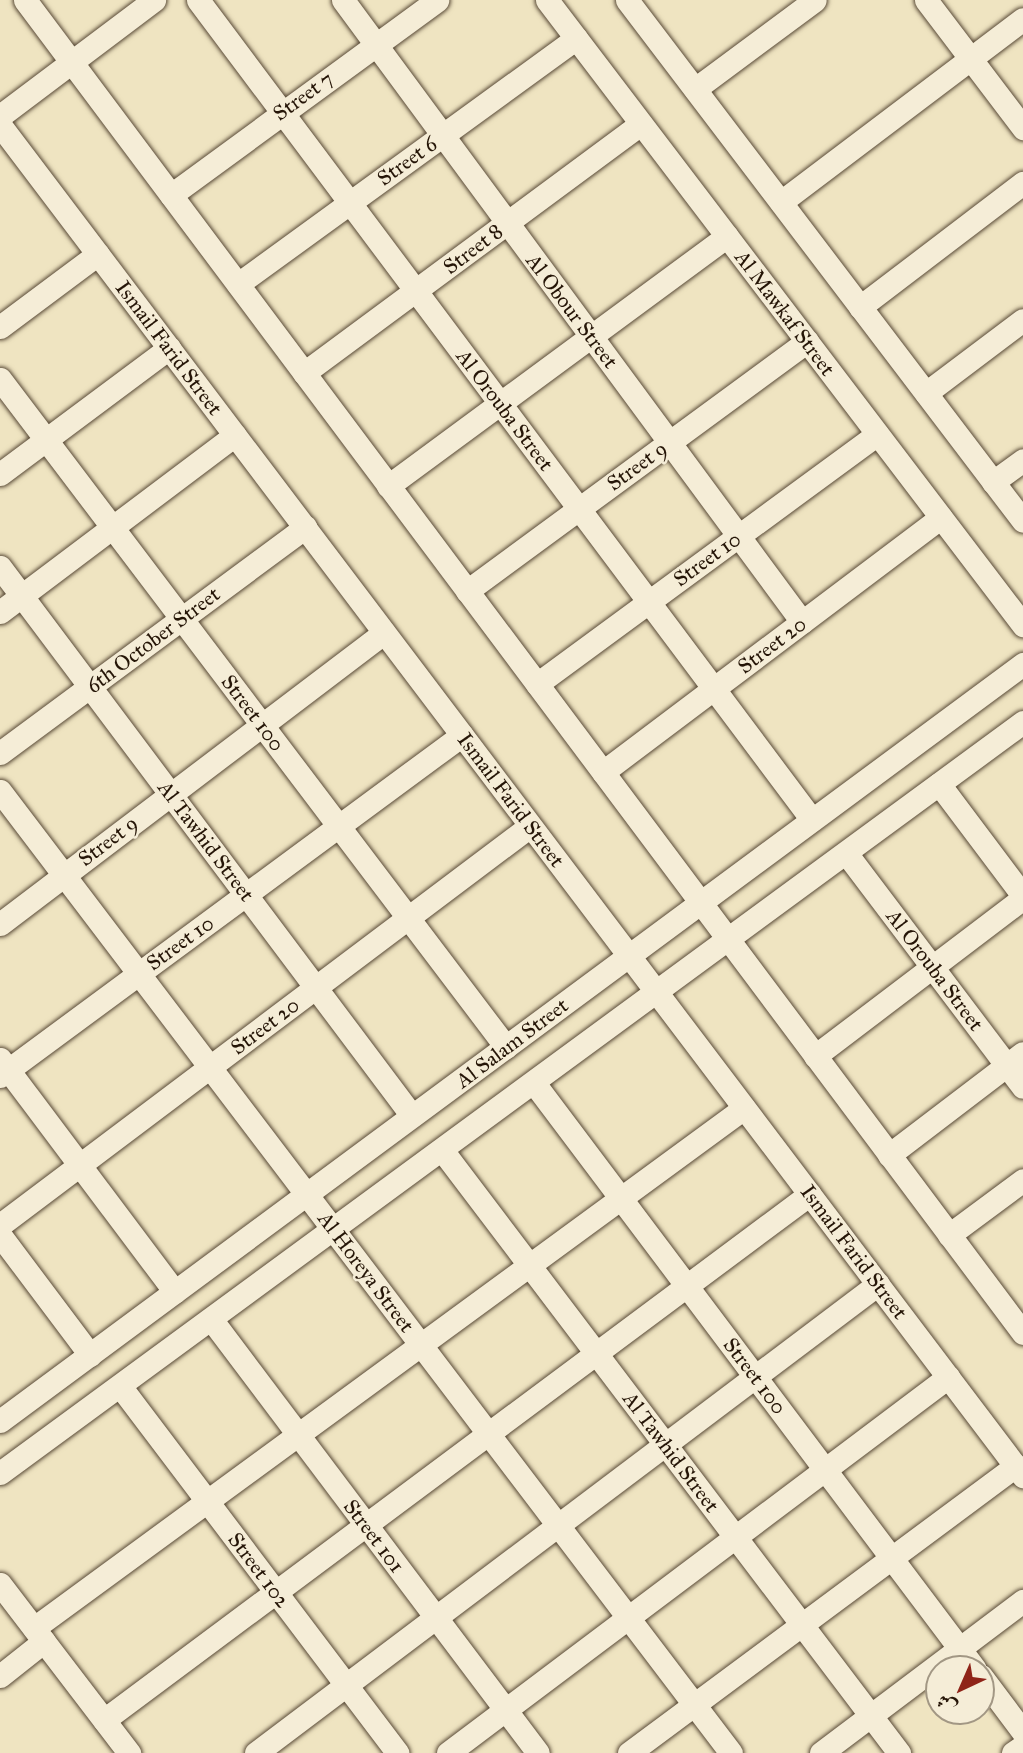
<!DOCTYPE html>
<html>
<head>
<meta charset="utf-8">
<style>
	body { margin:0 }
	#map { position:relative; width:1023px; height:1753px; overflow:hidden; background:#efe4c1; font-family:"IM FELL Great Primer",Amiri,serif }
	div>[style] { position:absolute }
	.roads { filter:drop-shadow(0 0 2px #584936) drop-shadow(0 0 2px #584936) }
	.minor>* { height:23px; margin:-11.5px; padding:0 11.5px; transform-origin:11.5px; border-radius:11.5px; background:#f5edd7 }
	span { translate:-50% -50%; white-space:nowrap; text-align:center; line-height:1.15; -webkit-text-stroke:5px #f5edd7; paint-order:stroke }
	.street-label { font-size:21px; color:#251507 }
	.north { position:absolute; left:925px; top:1655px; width:70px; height:70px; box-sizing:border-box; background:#f5edd7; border:2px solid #a29784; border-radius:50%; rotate:224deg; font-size:19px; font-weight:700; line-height:28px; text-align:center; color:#251507 }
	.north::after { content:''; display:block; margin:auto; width:24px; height:32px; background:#8f2418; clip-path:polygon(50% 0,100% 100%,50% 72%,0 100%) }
</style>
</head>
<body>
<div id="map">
	<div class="roads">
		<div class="minor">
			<i style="left:25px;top:0;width:1665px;rotate:53.18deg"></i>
			<i style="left:198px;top:0;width:1024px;rotate:53.17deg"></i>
			<i style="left:343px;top:0;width:773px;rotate:53.57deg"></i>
			<i style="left:547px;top:0;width:786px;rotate:52.71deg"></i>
			<i style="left:627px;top:0;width:654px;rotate:52.76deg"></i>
			<i style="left:926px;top:0;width:161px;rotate:52.8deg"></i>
			<i style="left:695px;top:89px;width:149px;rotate:-36.6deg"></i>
			<i style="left:0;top:116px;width:193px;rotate:-37deg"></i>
			<i style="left:0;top:125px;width:1695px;rotate:52.87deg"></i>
			<i style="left:171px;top:195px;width:330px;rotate:-36.2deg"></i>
			<i style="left:781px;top:202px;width:303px;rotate:-37.1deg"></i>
			<i style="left:238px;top:284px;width:418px;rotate:-36deg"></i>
			<i style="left:860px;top:307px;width:205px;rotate:-37.3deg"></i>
			<i style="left:0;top:327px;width:122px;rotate:-36.7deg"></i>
			<i style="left:304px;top:373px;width:419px;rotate:-36.5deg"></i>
			<i style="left:0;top:379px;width:838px;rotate:52.86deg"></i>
			<i style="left:926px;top:393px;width:121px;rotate:-37deg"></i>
			<i style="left:0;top:474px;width:211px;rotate:-36.7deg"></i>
			<i style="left:993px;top:482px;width:37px;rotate:-36deg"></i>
			<i style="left:388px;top:486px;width:421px;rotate:-36.4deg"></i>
			<i style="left:0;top:567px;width:686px;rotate:53.11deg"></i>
			<i style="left:467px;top:591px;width:422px;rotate:-36.3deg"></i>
			<i style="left:0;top:612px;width:294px;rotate:-37deg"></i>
			<i style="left:537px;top:684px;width:422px;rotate:-36.3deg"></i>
			<i style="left:0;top:753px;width:380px;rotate:-36.5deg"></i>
			<i style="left:603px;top:772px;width:423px;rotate:-37deg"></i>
			<i style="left:939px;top:784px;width:140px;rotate:53.1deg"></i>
			<i style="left:0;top:791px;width:1208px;rotate:52.77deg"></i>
			<i style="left:846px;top:853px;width:293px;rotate:52.9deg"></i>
			<i style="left:0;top:924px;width:482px;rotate:-37.2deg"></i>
			<i style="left:815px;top:1056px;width:261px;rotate:-37.2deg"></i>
			<i style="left:0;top:1059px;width:291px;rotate:53.1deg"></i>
			<i style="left:0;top:1076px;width:574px;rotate:-36.43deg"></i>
			<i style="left:534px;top:1083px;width:733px;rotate:53.04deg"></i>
			<i style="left:442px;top:1150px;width:757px;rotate:52.84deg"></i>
			<i style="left:889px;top:1155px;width:168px;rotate:-37.3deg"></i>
			<i style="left:0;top:1225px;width:663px;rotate:-36.97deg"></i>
			<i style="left:0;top:1235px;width:150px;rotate:53.1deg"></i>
			<i style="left:949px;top:1235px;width:92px;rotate:-36.6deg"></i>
			<i style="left:211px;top:1319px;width:543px;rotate:53deg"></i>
			<i style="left:120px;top:1386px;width:460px;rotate:52.9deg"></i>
			<i style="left:0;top:1421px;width:1273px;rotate:-36.5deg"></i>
			<i style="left:0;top:1473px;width:1269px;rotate:-36.28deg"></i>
			<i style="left:0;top:1584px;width:213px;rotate:52.6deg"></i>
			<i style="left:34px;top:1628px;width:880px;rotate:-36.22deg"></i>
			<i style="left:0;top:1676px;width:56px;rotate:-38.5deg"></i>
			<i style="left:981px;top:1676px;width:70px;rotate:53.1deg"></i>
			<i style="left:104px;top:1720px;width:880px;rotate:-36.69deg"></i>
			<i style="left:256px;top:1753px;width:779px;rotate:-37.02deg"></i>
			<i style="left:448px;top:1753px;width:626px;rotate:-36.94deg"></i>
			<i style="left:629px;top:1753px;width:482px;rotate:-36.6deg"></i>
			<i style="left:821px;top:1753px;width:253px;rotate:-37deg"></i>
			<i style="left:1013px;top:1753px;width:12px;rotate:-35deg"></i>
		</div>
	</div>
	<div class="street-label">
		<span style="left:303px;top:96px;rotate:-36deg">Street 7</span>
		<span style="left:407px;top:161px;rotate:-36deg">Street 6</span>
		<span style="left:473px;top:249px;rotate:-37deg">Street 8</span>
		<span style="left:572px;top:311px;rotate:53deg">Al Obour Street</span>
		<span style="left:785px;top:313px;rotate:53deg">Al Mawkaf Street</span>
		<span style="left:169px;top:348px;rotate:53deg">Ismail Farid Street</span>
		<span style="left:505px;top:410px;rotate:53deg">Al Orouba Street</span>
		<span style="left:637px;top:466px;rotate:-36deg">Street 9</span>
		<span style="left:707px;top:559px;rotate:-36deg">Street 10</span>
		<span style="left:153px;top:640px;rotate:-37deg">6th October Street</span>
		<span style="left:772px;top:645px;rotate:-37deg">Street 20</span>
		<span style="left:253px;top:713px;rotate:53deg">Street 100</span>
		<span style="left:511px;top:800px;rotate:53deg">Ismail Farid Street</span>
		<span style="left:108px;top:841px;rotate:-37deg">Street 9</span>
		<span style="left:206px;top:841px;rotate:53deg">Al Tawhid Street</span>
		<span style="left:180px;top:943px;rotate:-36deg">Street 10</span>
		<span style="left:935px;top:970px;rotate:53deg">Al Orouba Street</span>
		<span style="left:265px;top:1026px;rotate:-37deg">Street 20</span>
		<span style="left:512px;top:1043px;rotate:-37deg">Al Salam Street</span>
		<span style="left:854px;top:1252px;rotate:53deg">Ismail Farid Street</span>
		<span style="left:366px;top:1272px;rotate:53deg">Al Horeya Street</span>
		<span style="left:755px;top:1376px;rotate:53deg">Street 100</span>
		<span style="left:671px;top:1452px;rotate:53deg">Al Tawhid Street</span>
		<span style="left:374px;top:1536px;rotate:53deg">Street 101</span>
		<span style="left:259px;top:1570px;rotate:53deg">Street 102</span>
	</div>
	<div class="north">ش</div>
</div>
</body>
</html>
